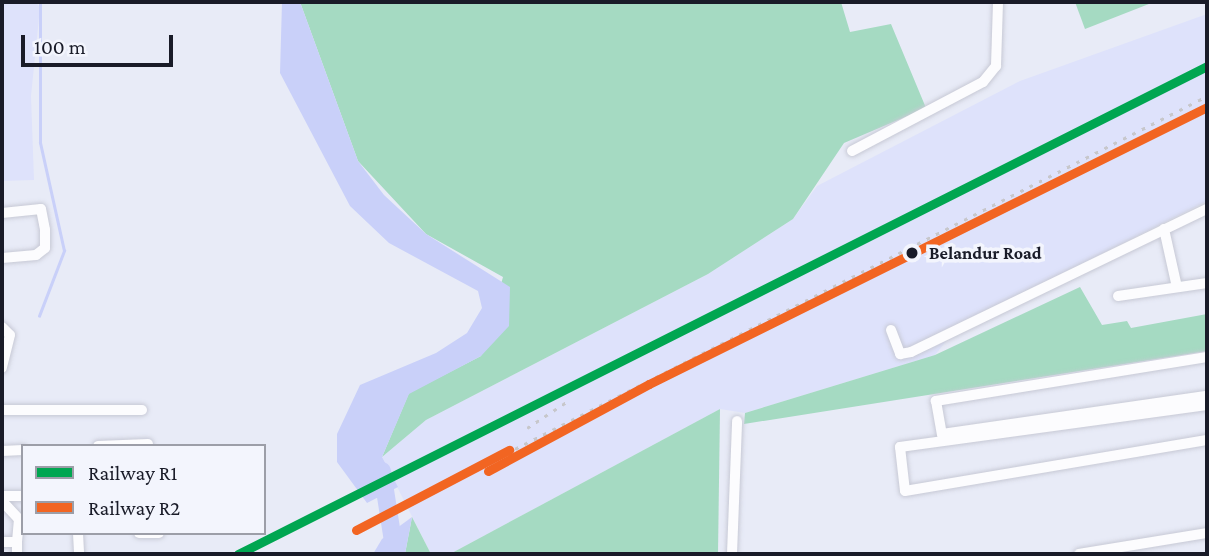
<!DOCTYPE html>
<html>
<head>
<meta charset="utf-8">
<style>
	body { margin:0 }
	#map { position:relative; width:1209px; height:556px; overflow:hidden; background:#e8ebf7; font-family:"Crimson Pro",serif }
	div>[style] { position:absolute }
	.built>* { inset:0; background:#dee2fb }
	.green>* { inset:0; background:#a5dac2 }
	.water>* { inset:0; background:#c9d0f9 }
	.stream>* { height:2.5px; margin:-1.25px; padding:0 1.25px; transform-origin:1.25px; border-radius:1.25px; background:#c9d0f9 }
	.river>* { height:18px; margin:-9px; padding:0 9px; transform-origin:9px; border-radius:9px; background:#c9d0f9 }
	.roads { filter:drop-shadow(0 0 2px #c7c9d5) drop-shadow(0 0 2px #c7c9d5) }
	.street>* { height:10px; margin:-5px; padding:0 5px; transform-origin:5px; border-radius:5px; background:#fcfcfe }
	.rail>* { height:2.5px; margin-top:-1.25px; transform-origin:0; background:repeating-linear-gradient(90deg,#c7c7cb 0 3.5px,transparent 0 10.5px) }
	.rail-1>* { height:9px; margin:-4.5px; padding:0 4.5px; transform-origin:4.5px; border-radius:4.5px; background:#00a651 }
	.rail-2>* { height:9px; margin:-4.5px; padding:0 4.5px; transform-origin:4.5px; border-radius:4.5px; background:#f26522 }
	.dots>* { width:19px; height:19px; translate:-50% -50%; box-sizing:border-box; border:4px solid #f3f5fd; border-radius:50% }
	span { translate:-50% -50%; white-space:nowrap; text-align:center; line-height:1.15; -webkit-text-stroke:7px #f3f5fd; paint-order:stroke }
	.stop-label { font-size:18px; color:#191b28; font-weight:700 }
	.left { translate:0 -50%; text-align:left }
	.frame { position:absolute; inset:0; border:4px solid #191b28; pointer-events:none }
	.legend { position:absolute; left:21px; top:444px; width:245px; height:91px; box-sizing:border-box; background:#f3f5fd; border:2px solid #9c9ea8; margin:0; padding:9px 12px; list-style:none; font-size:21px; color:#191b28 }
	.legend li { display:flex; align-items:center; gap:14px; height:35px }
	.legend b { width:35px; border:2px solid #9c9ea8 }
	.scale { position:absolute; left:21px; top:35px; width:152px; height:32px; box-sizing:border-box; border:4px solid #191b28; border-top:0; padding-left:9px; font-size:21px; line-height:24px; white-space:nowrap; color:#191b28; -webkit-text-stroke:5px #f3f5fd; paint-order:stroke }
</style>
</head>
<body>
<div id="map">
	<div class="built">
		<i style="clip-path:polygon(2px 2px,36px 2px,40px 8px,31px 96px,34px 180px,2px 181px)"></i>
		<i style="clip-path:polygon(1207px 14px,1207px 201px,959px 325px,935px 355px,745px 413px,720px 409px,450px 554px,431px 554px,382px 457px,426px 420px,708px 274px,793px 219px,817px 186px,1020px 81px)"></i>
	</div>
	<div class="green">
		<i style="clip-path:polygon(300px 2px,841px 2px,850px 32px,891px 24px,926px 108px,844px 143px,793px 219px,708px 274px,426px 420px,382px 457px,409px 393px,481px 356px,503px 277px,426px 234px,358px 161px)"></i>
		<i style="clip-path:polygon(1075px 2px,1154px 2px,1085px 29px)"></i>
		<i style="clip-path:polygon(1080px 287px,1102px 325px,1127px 321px,1131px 328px,1207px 314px,1207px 351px,744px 424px,745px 413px,935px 355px)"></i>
		<i style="clip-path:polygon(720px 409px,718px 554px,450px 554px)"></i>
		<i style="clip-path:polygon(412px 517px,431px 554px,405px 554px)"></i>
	</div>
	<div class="water">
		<i style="clip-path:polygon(282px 2px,300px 2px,358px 161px,384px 195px,426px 234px,510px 287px,509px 326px,481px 356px,409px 394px,382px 457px,398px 487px,367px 503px,337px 462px,337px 434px,360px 385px,436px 353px,467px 333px,482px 308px,478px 291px,389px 243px,350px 206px,280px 73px)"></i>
		<i style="clip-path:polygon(412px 517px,405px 554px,373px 554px,382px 539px)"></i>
	</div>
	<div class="stream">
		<i style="left:39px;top:316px;width:70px;rotate:-69deg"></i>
		<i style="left:64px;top:251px;width:111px;rotate:-102.5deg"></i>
		<i style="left:40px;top:143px;width:141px;rotate:-90deg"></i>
	</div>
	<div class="river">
		<i style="left:382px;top:471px;width:84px;rotate:81.1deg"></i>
	</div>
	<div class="roads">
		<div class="street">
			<i style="left:852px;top:151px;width:148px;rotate:-27.8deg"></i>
			<i style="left:983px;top:82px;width:21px;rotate:-51deg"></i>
			<i style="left:996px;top:66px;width:64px;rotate:-88.2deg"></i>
			<i style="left:2px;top:213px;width:39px;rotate:-6deg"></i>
			<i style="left:41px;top:209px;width:21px;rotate:79deg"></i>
			<i style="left:45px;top:230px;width:18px;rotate:90deg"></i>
			<i style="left:45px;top:248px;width:11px;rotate:142deg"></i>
			<i style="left:36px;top:255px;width:34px;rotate:175deg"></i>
			<i style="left:1164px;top:229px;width:59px;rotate:77.4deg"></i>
			<i style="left:1118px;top:296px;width:90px;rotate:-8.3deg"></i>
			<i style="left:2px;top:327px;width:11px;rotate:45deg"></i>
			<i style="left:10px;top:335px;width:34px;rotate:104deg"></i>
			<i style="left:891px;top:330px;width:26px;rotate:69deg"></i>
			<i style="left:900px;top:354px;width:11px;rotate:-10deg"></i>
			<i style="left:911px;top:352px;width:329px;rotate:-25.8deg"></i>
			<i style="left:1207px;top:357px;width:275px;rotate:170.8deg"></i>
			<i style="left:936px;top:401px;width:34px;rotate:80deg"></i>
			<i style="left:942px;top:434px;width:268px;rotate:-8.2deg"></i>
			<i style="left:1207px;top:405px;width:310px;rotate:172.2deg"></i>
			<i style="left:900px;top:447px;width:44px;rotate:83.5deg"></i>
			<i style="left:905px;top:491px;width:306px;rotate:-9.6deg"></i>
			<i style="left:2px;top:410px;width:140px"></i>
			<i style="left:98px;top:446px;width:50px;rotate:-2.3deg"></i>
			<i style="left:2px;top:451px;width:21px;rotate:-3deg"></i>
			<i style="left:2px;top:496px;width:21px"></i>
			<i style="left:2px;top:501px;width:25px;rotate:47deg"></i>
			<i style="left:19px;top:519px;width:23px;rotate:95deg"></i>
			<i style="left:78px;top:533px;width:21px;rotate:87deg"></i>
			<i style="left:139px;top:533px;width:20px"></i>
			<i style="left:2px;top:542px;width:15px"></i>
			<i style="left:17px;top:542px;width:12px;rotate:90deg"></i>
			<i style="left:732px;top:554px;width:133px;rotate:-87.8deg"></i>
			<i style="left:1079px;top:554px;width:130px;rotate:-9.3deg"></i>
		</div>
	</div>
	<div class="rail">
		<i style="left:527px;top:428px;width:49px;rotate:-33.4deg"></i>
		<i style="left:356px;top:530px;width:955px;rotate:-27.02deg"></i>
		<i style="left:238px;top:554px;width:1085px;rotate:-26.73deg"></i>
	</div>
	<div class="rail-1">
		<i style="left:238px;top:554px;width:1085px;rotate:-26.73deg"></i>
	</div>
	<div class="rail-2">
		<i style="left:488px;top:471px;width:183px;rotate:-28.4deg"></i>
		<i style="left:649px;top:384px;width:623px;rotate:-26.4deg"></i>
		<i style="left:356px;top:530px;width:173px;rotate:-27.6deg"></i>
	</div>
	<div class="dots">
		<i style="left:912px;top:253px;background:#191b28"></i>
	</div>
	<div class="stop-label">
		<span class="left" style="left:929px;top:253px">Belandur Road</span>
	</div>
	<div class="frame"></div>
	<ul class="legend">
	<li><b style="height:9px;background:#00a651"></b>Railway R1</li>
	<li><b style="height:9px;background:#f26522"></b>Railway R2</li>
	</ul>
	<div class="scale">100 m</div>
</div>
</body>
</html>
